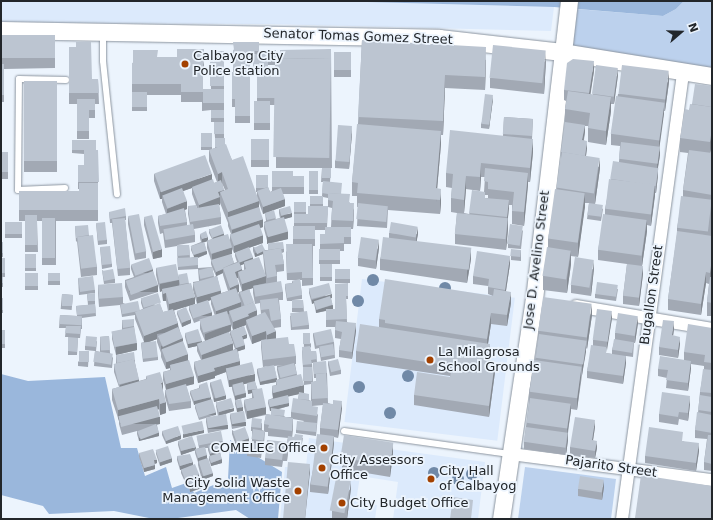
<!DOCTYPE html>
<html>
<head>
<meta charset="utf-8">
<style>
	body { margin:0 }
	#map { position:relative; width:713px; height:520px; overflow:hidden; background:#ecf4fd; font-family:"DejaVu Sans",sans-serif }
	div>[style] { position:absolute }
	.built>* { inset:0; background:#dceafc; transform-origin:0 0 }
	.green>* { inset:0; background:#bcd1ed }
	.water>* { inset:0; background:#9ab7dc }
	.roads { filter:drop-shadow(0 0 1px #8b949f) drop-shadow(0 0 1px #8b949f) }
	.service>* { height:6px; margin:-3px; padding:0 3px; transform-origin:3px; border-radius:3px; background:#fff }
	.minor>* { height:12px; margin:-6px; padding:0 6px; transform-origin:6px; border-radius:6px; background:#fff }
	.secondary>* { height:17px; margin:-8.5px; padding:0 8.5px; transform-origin:8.5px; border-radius:8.5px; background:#fff }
	.trees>* { width:12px; height:12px; margin:-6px; border-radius:50%; background:#7089a7 }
	.wall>* { inset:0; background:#a2a9b4; transform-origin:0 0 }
	.shaded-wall>* { inset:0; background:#848a92; transform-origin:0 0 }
	.building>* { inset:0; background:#bcc5d1; transform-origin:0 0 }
	.dots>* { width:11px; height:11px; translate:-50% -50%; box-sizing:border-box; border:2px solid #ecf4fd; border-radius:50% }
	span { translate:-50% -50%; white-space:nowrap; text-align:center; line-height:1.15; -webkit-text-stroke:3.5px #ecf4fd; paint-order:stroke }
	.street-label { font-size:13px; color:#22262a }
	.poi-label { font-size:13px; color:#22262a }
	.left { translate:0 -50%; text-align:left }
	.right { translate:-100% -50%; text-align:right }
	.frame { position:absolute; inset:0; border:2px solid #22262a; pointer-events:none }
	.north { position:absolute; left:661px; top:12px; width:40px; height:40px; -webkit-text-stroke:3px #ecf4fd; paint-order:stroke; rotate:70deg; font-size:11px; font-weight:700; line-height:16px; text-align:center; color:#22262a }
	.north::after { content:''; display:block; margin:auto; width:14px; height:18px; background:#22262a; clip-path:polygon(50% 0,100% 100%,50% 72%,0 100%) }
</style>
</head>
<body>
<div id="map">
	<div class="built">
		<i style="clip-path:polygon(1px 2px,367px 2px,554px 7px,551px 31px,269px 24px,1px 23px)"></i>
		<i style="left:362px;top:279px;width:154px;height:144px;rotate:7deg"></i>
		<i style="clip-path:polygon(309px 438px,485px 462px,478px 519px,393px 519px,398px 482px,360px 476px,356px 502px,377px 505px,375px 519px,280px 519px,285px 467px,306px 467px)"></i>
	</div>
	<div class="green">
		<i style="clip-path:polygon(684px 1px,712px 1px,712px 68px,573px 47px,576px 9px,663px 16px,676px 9px)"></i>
		<i style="clip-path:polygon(525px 467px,616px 479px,611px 519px,518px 519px)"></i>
	</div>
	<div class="water">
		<i style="clip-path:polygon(1px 1px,684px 1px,676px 9px,663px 16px,554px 7px,367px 2px)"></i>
		<i style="clip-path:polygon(1px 374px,28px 381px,105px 377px,121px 448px,137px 448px,145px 476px,166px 467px,172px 488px,189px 482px,194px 493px,228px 479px,230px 440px,282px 472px,278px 519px,250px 519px,236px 510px,178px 518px,149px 518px,114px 511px,49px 514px,43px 506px,1px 495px)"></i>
	</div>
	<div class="roads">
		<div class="service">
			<i style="left:103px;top:33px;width:28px;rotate:90deg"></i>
			<i style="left:103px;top:61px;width:134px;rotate:84deg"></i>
			<i style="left:65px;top:188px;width:47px;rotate:177.6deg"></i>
			<i style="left:18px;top:190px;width:111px;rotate:-89.5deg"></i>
			<i style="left:19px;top:79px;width:47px;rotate:1.2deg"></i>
			<i style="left:344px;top:431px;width:167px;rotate:7.9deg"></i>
		</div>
		<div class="minor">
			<i style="left:576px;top:306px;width:138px;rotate:9.6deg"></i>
			<i style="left:511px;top:454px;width:203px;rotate:7.4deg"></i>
			<i style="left:622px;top:519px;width:452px;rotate:-82.2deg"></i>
		</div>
		<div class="secondary">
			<i style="left:1px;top:30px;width:438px;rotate:1deg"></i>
			<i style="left:439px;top:38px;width:124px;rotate:6.5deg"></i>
			<i style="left:562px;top:52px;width:152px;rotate:9.1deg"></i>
			<i style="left:501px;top:519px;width:222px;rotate:-81.5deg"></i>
			<i style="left:534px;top:299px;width:300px;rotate:-83.3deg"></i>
		</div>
	</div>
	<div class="trees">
		<i style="left:373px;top:280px"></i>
		<i style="left:445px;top:288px"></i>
		<i style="left:358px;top:301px"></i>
		<i style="left:408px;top:376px"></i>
		<i style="left:359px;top:387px"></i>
		<i style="left:390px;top:413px"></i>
		<i style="left:434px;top:473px"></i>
		<i style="left:472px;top:474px"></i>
		<i style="left:458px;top:479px"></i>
	</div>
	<div class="wall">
		<i style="clip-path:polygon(1px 35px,55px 35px,55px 68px,4px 69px,4px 102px,2px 102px,2px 152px,8px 152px,8px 179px,1px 179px)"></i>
		<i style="clip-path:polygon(362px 40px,486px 60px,485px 90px,445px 88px,443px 135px,441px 135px,441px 144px,437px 189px,441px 203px,440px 214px,388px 210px,387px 228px,357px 226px,358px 207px,357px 207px,357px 196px,352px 196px,352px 182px,358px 124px)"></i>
		<i style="clip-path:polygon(259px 42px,259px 55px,250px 54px,250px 123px,235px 123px,235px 107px,232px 107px,232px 72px,233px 72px,233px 50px)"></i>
		<i style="clip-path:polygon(69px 47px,92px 79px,98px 79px,99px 104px,95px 104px,95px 118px,89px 118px,89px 139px,77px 139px,77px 104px,69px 104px)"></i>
		<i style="clip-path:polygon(204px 49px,204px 71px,203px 71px,203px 89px,211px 89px,210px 51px,224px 51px,224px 138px,215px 138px,214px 122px,211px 122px,211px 110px,202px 111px,202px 102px,181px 102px,181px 95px,147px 95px,147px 111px,132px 111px,132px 63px,157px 57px,177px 57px)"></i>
		<i style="clip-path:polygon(evenodd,331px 49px,332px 168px,327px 168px,331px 168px,330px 182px,350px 203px,354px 210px,353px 229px,351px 229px,351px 244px,344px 244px,344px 251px,340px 251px,340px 264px,319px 264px,319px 249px,320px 249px,320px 234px,325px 234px,325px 230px,315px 230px,315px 246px,313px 246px,313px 285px,302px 286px,302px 280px,300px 280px,302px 295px,302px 299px,293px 300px,303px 300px,304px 312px,309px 325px,309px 329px,291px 330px,290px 316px,302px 312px,292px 312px,292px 301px,287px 301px,285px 288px,285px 284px,292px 283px,292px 281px,298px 280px,287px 280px,286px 252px,293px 244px,293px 226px,294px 226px,294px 202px,306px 202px,306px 214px,308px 214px,310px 206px,310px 196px,322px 196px,323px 182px,321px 182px,322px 168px,276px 168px,276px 105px,270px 105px,270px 130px,254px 130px,254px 101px,257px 101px,257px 75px,253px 75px,253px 55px,260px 55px,276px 50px,276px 58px,280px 58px,331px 49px,268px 65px,275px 65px,275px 71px,268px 71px,268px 65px,331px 49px,323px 197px,328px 198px,328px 206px,323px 206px,323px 197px,331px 49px,328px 207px,332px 208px,331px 227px,327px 227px,328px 207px)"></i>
		<i style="left:334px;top:52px;width:17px;height:25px"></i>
		<i style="clip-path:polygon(546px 61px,544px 94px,490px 88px,490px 78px)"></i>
		<i style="clip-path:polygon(594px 71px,590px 94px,592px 95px,618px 75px,614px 104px,611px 104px,611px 111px,606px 145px,588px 142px,588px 126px,585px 126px,585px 132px,584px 140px,587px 148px,586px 156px,600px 168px,595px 204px,603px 209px,601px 221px,587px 219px,589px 203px,585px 203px,578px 257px,571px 256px,571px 264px,567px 293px,543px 290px,543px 276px,548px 247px,548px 239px,557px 189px,561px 159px,561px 152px,565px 122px,565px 109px,566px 101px,564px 100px,564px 90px)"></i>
		<i style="left:24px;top:81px;width:33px;height:91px"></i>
		<i style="clip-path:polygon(669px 82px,665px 111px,664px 111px,659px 147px,660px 155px,658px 168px,658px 175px,656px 193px,655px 193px,651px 226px,647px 225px,647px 231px,642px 266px,643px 274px,639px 306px,623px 304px,623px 296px,627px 264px,598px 260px,598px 250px,605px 214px,605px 209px,611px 179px,619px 162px,620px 146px,611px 145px,611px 134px,618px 94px)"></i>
		<i style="clip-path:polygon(712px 86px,712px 142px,710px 153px,712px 153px,712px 269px,711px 277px,712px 277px,712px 316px,707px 316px,707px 302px,709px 284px,706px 283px,701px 315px,668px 310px,668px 299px,677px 235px,677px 228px,683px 196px,683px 190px,688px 153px,680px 152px,680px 138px,689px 110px,692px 104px)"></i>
		<i style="clip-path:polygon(493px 99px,489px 129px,481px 128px,481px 124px)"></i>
		<i style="clip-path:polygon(evenodd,504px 117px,533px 119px,532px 139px,533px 152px,530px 182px,528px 182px,524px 226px,512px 224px,512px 205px,509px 205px,508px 218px,508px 229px,506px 250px,455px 244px,455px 234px,457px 213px,451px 212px,451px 198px,452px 188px,446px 187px,446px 173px,503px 136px,504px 117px,481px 177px,485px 177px,484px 192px,469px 214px,464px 213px,466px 189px,480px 191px,481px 177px,504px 117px,485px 195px,488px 195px,488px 198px,485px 198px,485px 195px)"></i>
		<i style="clip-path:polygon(evenodd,201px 133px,212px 133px,212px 149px,215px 148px,215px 138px,225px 145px,232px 160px,257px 197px,257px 192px,256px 192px,256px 175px,268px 187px,270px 192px,272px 191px,272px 171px,293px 176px,304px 176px,304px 194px,283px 194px,285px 206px,270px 211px,276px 219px,280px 218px,279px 213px,279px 209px,292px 217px,284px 219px,288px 239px,271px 243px,284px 249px,284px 252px,282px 253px,284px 264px,284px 271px,277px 272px,277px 282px,283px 292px,283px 300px,279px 300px,281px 319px,281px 327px,274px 328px,276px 339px,289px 344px,296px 356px,296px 364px,295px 364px,297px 375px,304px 393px,303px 393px,309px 400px,311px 401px,311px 384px,304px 385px,302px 351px,304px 347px,303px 333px,311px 344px,311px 347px,310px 348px,311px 351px,316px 351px,317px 362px,327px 373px,328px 403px,342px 408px,338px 438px,334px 437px,334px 443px,328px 494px,310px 492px,310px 485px,320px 434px,320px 428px,323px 405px,312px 406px,318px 415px,316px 436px,296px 433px,296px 430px,304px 421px,293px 419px,292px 437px,303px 438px,301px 449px,288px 448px,287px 461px,283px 461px,282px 467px,265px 465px,265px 458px,287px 442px,288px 438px,268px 436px,268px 432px,265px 432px,264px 444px,263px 444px,261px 458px,247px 456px,248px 442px,236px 446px,232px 434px,232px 430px,249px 442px,252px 442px,252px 431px,251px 431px,251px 427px,262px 423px,262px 430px,264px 431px,264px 424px,266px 415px,247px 419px,244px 407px,244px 400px,252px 398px,252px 393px,248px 394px,247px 387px,247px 383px,244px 384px,246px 397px,236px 400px,243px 411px,237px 412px,235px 404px,235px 400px,232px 389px,232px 387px,229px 387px,226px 372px,215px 376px,215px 378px,198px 383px,194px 369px,194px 362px,201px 360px,197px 351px,197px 346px,188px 348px,185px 337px,185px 333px,202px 342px,205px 341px,200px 329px,200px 322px,215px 316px,211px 304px,211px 300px,208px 301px,212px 316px,194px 323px,189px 310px,189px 306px,197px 304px,193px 290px,193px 282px,199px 281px,198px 269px,178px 270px,177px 246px,165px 248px,163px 233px,160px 234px,158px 223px,158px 216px,166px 214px,162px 202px,162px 199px,160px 199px,154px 181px,154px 174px,212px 180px,214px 183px,217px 182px,209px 161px,209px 150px,201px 150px,201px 133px,222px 183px,225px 190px,224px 191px,222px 183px,201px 133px,192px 188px,192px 194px,197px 208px,188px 206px,188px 214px,190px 225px,187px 225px,187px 222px,185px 210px,187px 209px,183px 191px,192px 188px,201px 133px,220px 198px,220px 203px,228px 223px,228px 226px,231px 234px,230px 235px,230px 240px,224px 235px,209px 229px,209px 233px,212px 239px,208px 241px,200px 234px,200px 238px,201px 242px,191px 246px,191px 250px,194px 257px,190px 258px,189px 245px,178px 245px,195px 242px,195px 235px,194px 229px,221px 224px,221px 217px,219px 205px,220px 199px,220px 198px,201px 133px,259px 203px,263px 214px,265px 213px,266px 221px,264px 222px,264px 229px,268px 244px,268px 250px,265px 250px,253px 247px,253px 251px,255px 257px,263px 254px,265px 275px,253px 259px,237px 252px,263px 243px,260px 228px,263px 227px,259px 207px,259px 203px,201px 133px,207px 241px,207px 248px,211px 260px,211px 264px,212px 267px,198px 268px,198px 258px,207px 254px,204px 242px,207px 241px,201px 133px,232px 249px,234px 253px,235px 252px,235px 256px,237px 262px,234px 263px,231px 254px,232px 254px,232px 249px,201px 133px,244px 264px,244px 270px,242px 270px,241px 265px,244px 264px,201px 133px,212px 267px,216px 276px,214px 277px,212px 267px,201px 133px,223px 273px,223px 275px,228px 291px,221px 293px,217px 276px,223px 273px,201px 133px,237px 278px,238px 278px,242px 291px,239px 292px,239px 295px,238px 292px,239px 292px,237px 278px,201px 133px,253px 288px,253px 293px,255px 304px,260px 303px,261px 314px,257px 316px,249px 289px,253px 288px,201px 133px,231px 325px,233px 330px,246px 325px,246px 327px,252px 344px,261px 340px,261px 347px,263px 367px,270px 366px,257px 369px,257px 373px,260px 385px,276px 382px,276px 385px,272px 386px,272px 394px,273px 398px,268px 400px,268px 403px,270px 411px,271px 411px,271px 415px,266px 414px,255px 382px,240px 365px,238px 351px,245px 349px,243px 339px,247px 338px,231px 331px,231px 325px,201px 133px,230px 331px,230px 335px,235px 349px,233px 350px,229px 332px,230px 331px,201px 133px,312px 363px,313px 363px,314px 378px,316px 378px,316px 381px,313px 382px,312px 363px,201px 133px,283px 365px,277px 366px,277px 370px,279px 379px,277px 380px,274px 366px,283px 365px,201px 133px,299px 394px,298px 399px,291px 412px,291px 417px,285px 417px,279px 409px,289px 406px,288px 396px,299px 394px)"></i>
		<i style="clip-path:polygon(352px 133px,349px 169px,335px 168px,335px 161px)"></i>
		<i style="left:251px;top:139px;width:18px;height:28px"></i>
		<i style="clip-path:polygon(72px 140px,96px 150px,98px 150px,98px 221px,56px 221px,56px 265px,42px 265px,42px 221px,37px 221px,38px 252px,25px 252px,25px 221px,19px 221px,19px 191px,79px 191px,79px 189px,78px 189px,78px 165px,84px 165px,84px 154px,72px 153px)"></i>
		<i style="left:309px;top:171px;width:9px;height:23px"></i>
		<i style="clip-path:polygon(109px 212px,126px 216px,126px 220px,125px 220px,130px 268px,130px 275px,118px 276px,112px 223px,110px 223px)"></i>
		<i style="clip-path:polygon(128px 216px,146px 251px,146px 258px,135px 260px,128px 224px)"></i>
		<i style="clip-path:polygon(144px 217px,162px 257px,153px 259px,144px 225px)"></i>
		<i style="left:5px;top:222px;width:17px;height:16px"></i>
		<i style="clip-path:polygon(96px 223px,107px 240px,107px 244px,98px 245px)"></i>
		<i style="clip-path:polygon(75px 226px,89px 235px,97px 267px,97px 275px,81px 277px,77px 241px,76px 242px)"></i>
		<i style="clip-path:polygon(523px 230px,521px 249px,508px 248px,508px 244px)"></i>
		<i style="clip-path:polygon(389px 233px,418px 234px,416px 242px,471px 259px,467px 283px,380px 270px,380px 259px,389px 238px)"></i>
		<i style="left:1px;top:242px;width:2px;height:15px"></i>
		<i style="clip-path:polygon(100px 247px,112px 264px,112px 267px,102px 269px)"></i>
		<i style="clip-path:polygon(379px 248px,376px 269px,358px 266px,358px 258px)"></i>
		<i style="clip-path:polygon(521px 250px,521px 261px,511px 260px,511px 256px)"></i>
		<i style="left:25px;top:254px;width:11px;height:17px"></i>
		<i style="left:1px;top:258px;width:4px;height:19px"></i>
		<i style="left:320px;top:264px;width:12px;height:17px"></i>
		<i style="clip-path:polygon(510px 264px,506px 291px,511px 303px,507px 326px,491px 324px,488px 344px,490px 355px,489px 360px,495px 372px,489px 417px,414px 405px,414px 395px,450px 377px,450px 376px,356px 362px,356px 351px,379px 327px,379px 319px,493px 296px,488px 294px,488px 286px,473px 284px,473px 276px)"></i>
		<i style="clip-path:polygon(131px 265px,153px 271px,158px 292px,130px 301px,125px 287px,125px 280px,134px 277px,131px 269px)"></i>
		<i style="clip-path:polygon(156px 268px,178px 276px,189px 283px,195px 304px,174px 310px,188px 360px,194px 384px,186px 386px,191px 401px,191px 408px,169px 411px,165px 397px,165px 390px,166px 390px,163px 380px,163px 372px,170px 370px,170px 368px,166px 369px,161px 357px,161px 353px,157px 342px,157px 339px,149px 342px,158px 357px,158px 360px,143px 362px,141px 343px,144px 342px,135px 319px,135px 315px,122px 317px,120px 305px,99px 307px,98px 293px,98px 285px,123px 297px,123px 303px,140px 310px,143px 309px,141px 303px,141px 299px,161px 307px,163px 312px,168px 311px,166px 301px,163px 301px,162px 296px,162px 291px,160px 292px,156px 275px)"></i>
		<i style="clip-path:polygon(594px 268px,591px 296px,571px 293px,571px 285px)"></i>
		<i style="left:335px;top:269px;width:15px;height:14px"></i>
		<i style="clip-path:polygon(102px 270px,115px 279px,115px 283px,104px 284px)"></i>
		<i style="left:25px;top:273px;width:13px;height:17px"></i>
		<i style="left:48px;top:273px;width:12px;height:12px"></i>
		<i style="clip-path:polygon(1px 277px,3px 277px,3px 287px,1px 287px,1px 298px,3px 298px,3px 313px,1px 313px)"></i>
		<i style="clip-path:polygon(78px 278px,95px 290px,95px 293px,79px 295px)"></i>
		<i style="clip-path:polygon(348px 283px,348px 299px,346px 299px,347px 322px,356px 331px,352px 359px,339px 357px,339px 350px,341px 339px,335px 338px,335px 327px,326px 327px,326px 311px,316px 313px,314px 303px,312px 304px,309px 293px,309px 289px,332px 298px,331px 298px,333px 309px,335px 309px,335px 295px)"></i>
		<i style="clip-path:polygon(618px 289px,616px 301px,595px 298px,595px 294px)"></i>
		<i style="left:62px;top:294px;width:11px;height:15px;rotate:5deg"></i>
		<i style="clip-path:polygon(87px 294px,95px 301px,95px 304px,96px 316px,82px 318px,82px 329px,81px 329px,80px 338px,78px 338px,77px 355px,68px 355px,68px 337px,65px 337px,66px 328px,59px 328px,60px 315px,77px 316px,76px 306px,88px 305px)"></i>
		<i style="clip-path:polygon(177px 311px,191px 323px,182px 327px,177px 314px)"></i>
		<i style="clip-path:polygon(592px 315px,587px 349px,586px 348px,577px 410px,571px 409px,568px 433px,568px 440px,566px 455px,524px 449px,524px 442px,529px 403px,529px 392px,535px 360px,538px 339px,538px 331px)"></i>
		<i style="clip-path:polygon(612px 318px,606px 353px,612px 354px,612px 350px,615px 339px,615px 333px,638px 323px,635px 343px,634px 343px,633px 357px,626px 356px,626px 363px,623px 384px,587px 378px,587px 371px,593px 345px,593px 340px)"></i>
		<i style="clip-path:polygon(122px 320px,134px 326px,137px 350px,116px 355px,112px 339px,112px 332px,122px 330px)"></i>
		<i style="clip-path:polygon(712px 328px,712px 471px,704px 470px,704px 462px,707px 439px,695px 438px,695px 430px,698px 413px,700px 392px,704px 369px,704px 366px,691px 364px,691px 368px,688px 391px,666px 388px,667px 378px,658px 376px,658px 369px,684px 360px,684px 352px)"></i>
		<i style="clip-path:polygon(674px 329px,673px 336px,680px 344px,678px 358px,659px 355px,659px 347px)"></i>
		<i style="left:1px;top:330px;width:4px;height:18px"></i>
		<i style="clip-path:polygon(313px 333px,334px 342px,335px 358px,321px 361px,319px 348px,315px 349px,313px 336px)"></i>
		<i style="clip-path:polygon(109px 336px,110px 353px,113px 358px,112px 368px,94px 366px,95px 351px,85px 350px,85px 346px,97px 341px,96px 351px,100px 352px,100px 337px)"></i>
		<i style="clip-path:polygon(89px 351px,88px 367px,78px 366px,78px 362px)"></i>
		<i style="clip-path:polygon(116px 355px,135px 360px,135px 363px,139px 381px,146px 379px,146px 376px,163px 393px,166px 413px,160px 415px,159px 409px,158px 410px,160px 424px,157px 425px,159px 436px,139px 441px,137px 434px,137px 431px,122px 435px,119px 424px,119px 421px,112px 400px,112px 389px,119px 387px,114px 372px,114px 365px,116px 364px)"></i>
		<i style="clip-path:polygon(328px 361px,341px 370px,341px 374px,330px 376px,328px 365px)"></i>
		<i style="clip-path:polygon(210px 382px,226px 399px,214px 402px,210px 386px)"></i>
		<i style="clip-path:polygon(199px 385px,211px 400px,216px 415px,199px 420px,195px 408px,195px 405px,194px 405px,190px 394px,190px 391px,199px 388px)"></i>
		<i style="clip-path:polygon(216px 402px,234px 411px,219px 416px,228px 429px,208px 433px,206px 422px,206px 418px,218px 416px,216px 406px)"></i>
		<i style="clip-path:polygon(690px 404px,688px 421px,679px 419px,678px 425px,659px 422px,659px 414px)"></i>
		<i style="clip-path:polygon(230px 414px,246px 426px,232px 429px,230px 418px)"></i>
		<i style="clip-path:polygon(595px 427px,593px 440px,597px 448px,595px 458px,570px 455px,570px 447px)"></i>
		<i style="clip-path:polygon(162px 431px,181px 439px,166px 444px,162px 435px)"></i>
		<i style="clip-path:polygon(197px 436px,223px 441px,223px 444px,219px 445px,222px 463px,211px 466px,209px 460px,209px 456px,210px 456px,208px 450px,208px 448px,205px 448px,207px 458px,213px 476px,202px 480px,198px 465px,198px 462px,195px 453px,195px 450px,181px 455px,178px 445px,178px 441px,196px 449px,199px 448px)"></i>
		<i style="clip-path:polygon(683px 441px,699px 451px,696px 471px,645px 463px,645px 456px)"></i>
		<i style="clip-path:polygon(156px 450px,172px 462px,160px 466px,156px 454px)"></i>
		<i style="clip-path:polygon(139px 453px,157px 463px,155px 464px,155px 469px,144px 472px,139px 457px)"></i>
		<i style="clip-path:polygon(393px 454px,390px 477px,342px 469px,342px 458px)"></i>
		<i style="clip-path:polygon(177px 456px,193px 465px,199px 477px,202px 488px,190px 492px,188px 484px,188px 481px,185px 482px,181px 473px,181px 469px,180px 470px,177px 460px)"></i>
		<i style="clip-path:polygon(604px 487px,602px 500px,578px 496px,578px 489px)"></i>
		<i style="clip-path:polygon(351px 488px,347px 519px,332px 519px,332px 511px)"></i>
	</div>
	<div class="shaded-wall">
		<i style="clip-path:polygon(486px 47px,486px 60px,485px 90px,485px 77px)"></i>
		<i style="clip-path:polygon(546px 51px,546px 61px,544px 94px,544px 83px)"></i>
		<i style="clip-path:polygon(594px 61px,594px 71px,589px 104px,589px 93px)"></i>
		<i style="clip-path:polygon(618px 68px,618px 75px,614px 104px,614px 97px)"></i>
		<i style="clip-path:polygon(669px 71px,669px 82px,665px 111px,665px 101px)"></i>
		<i style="clip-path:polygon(445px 75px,445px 88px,443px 135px,443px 121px)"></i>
		<i style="clip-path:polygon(493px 95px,493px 99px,489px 129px,489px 125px)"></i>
		<i style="clip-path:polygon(611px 97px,611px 111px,606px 145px,606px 131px)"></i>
		<i style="clip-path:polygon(664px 103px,664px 114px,659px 151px,659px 141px)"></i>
		<i style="clip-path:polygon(585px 125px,585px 132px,582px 148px,582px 140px)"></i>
		<i style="clip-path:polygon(352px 126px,352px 133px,349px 169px,349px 162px)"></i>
		<i style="clip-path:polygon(712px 128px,712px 142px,710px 156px,710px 142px)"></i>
		<i style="clip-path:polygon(441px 131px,441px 144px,436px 202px,436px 188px)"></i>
		<i style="clip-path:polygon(533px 139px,533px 152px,530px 182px,530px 168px)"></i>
		<i style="clip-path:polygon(587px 141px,587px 148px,585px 163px,585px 156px)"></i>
		<i style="clip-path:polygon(660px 147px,660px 155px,657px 172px,657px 164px)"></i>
		<i style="clip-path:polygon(600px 158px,600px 168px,595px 204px,595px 194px)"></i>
		<i style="clip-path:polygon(481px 163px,481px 177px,480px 191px,480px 177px)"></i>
		<i style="clip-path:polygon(658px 168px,658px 175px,656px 193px,656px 186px)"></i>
		<i style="clip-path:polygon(222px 172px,222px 183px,218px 184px,218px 174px)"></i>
		<i style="clip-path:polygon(528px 173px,528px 186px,524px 226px,524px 212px)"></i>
		<i style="clip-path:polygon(212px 174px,212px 181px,163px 198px,162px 195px,162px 199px,160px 199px,160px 192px)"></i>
		<i style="clip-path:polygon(466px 176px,466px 189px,464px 213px,464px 200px)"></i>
		<i style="clip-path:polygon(655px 185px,655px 196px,651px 226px,651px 215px)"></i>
		<i style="clip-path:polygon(441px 189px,441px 203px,440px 214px,440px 200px)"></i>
		<i style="clip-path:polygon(224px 190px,224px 197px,220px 192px,220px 205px,199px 212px,199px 205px,218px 192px)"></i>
		<i style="clip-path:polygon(585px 193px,585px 207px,578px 257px,578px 243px)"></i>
		<i style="clip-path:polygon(285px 199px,285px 206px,263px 214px,263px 207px)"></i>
		<i style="clip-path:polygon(509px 200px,509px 208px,507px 225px,507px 217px)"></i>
		<i style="clip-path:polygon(187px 201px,187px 209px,167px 216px,167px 209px)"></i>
		<i style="clip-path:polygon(259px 201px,259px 211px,228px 219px,228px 223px,228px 212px)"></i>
		<i style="clip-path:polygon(354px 203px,354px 210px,353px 229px,353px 221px)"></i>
		<i style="clip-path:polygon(292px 213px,292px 217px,281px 220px,281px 216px)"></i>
		<i style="clip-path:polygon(508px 218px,508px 229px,506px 250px,506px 239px)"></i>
		<i style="clip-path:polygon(263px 219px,263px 227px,232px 238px,232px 230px)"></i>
		<i style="clip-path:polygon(647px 220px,647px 231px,642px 266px,642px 256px)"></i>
		<i style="clip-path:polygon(418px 227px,418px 234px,416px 245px,416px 238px)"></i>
		<i style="clip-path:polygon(288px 231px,288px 239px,267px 244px,267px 236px)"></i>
		<i style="clip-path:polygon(224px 233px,224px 237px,213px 241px,213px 237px)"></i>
		<i style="clip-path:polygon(263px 235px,263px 243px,234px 253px,234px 245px)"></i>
		<i style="clip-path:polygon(208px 237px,208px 241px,202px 243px,202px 239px)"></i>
		<i style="clip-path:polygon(379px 240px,379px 248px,376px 269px,376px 261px)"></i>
		<i style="clip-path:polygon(232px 247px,232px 254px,212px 261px,212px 254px)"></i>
		<i style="clip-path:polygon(471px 248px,471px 259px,467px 283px,467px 272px)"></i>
		<i style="clip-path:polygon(162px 249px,162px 257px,153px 259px,153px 252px)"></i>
		<i style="clip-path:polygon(207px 251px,207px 254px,194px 259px,194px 255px)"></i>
		<i style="clip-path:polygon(263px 251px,263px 254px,255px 257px,255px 253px)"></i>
		<i style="clip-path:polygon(571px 251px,571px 264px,567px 293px,567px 279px)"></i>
		<i style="clip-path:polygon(510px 256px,510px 264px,505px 297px,505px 290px)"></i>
		<i style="clip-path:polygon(253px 257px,253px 261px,244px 262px,244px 264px,239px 266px,239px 262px)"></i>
		<i style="clip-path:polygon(712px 258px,712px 269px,710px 284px,710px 273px)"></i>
		<i style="clip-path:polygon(594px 260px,594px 268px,591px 296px,591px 288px)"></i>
		<i style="clip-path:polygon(643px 266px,643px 274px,639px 306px,639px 298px)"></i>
		<i style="left:153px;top:269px;width:4px;height:19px;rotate:90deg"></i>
		<i style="clip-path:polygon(223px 269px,223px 273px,216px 276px,216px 272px)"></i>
		<i style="clip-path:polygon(242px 269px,242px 276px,238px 272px,238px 278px,235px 279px,235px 272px)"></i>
		<i style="clip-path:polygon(706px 272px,706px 283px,701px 315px,701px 304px)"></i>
		<i style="clip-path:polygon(266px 276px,266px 283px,253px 286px,253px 288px,242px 292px,242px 284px)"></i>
		<i style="clip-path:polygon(179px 280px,179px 287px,162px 289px,162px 291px,160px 292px,160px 284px)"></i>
		<i style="clip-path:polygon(239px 284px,239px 292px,230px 295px,230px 288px)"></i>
		<i style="left:158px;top:285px;width:7px;height:29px;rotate:90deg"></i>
		<i style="clip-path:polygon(221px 290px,221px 297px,211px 297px,211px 300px,197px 304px,197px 297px)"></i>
		<i style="clip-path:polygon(511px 292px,511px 303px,507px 326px,507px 315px)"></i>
		<i style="left:166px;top:293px;width:8px;height:3px;rotate:90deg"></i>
		<i style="clip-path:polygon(332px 294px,332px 298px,314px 303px,314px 301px,314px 303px,312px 304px,312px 300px)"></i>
		<i style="clip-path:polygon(195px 297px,195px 304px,169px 312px,169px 304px)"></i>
		<i style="clip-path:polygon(241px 302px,241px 309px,229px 311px,229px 314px,216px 319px,216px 311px)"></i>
		<i style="clip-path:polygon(592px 304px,592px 315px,587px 349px,587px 338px)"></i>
		<i style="clip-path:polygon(333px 305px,333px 309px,316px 313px,316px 310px)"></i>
		<i style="clip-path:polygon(257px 310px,257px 318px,246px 320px,246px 325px,233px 330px,233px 322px,248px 314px)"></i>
		<i style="clip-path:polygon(612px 311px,612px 318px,607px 350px,607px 343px)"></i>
		<i style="left:212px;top:312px;width:4px;height:19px;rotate:90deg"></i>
		<i style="clip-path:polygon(491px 313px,491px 324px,487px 350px,487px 339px)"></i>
		<i style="clip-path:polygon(638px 316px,638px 323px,635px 343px,635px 336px)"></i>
		<i style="clip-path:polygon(191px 319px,191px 323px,182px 327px,182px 323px)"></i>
		<i style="clip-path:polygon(674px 321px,674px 329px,672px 343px,672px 335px)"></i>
		<i style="clip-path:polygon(178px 323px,178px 331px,157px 334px,157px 339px,144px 344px,144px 336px)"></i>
		<i style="clip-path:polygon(356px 323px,356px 331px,352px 359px,352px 352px)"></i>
		<i style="clip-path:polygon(231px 324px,231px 331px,205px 341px,205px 334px)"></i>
		<i style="clip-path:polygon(266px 331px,266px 339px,252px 344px,252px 336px)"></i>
		<i style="clip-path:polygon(276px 331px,276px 339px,267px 342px,267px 335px)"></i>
		<i style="clip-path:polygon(247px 334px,247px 338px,242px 340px,242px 336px)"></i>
		<i style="clip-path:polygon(680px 337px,680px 344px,678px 358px,678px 350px)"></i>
		<i style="clip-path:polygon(183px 338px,183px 346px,161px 350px,161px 346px)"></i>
		<i style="clip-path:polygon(202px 341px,202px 344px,197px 344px,197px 346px,188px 348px,188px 344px)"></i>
		<i style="clip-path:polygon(586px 341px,586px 352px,582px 375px,582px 365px)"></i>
		<i style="clip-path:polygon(137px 343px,137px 350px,116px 355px,116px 347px)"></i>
		<i style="clip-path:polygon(233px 343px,233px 351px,202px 363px,202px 355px)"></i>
		<i style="clip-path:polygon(490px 344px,490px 355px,487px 371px,487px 360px)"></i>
		<i style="clip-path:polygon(245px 345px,245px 349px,236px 352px,236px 348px)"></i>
		<i style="clip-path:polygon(188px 354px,188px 361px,170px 365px,170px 368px,166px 369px,166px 362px)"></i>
		<i style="clip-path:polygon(626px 356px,626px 363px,623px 384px,623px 376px)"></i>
		<i style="clip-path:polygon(240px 361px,240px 368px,226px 368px,226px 372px,215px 376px,215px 378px,198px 383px,198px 376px,214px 368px)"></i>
		<i style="clip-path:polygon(495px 361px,495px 372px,489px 417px,489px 406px)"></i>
		<i style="clip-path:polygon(691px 361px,691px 368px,688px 391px,688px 383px)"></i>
		<i style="clip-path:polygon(581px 367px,581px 378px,577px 410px,577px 399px)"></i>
		<i style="clip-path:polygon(255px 374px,255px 382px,229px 387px,229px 380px)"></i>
		<i style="clip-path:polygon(194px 376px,194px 384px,166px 391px,166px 384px)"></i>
		<i style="clip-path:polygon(277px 378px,277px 382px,276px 380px,276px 382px,260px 385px,260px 382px)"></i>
		<i style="clip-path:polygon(139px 379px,139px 387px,120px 392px,120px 385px)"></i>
		<i style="clip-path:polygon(163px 382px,163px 393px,161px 383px)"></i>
		<i style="clip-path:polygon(304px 385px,304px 393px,273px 400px,273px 393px)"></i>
		<i style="clip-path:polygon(257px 389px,252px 390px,252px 393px,248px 394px,248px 390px)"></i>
		<i style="clip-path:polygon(246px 393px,246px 397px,235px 400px,235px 396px)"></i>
		<i style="clip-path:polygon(226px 395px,226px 399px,214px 402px,214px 398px)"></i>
		<i style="clip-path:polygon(690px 396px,690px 404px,688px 421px,688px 413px)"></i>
		<i style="clip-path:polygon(211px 397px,211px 400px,194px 405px,194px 401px)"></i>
		<i style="clip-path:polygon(159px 399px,159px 409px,120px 421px,119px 417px,118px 421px,118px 410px)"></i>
		<i style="clip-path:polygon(342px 401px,342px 408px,338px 438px,338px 430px)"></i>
		<i style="clip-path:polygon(166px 402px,166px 413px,160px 415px,160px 404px)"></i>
		<i style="clip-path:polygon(289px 403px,289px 406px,270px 411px,270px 407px)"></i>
		<i style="clip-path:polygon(571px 404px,571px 411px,567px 436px,567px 429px)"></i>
		<i style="clip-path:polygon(243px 407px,243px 411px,237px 412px,237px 408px)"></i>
		<i style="clip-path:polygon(266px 407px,266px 414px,247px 419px,247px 411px)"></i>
		<i style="clip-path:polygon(234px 408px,234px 411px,219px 416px,219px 412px)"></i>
		<i style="left:216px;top:412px;width:3px;height:18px;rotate:90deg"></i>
		<i style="left:160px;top:417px;width:7px;height:40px;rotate:90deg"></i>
		<i style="clip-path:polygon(293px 418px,293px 425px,292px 438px,292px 431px)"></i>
		<i style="clip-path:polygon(595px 420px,595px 427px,592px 447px,592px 440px)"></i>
		<i style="left:246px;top:422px;width:4px;height:14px;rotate:90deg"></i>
		<i style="left:228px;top:425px;width:4px;height:20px;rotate:90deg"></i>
		<i style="clip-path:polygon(204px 430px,204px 433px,183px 438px,183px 434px)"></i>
		<i style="clip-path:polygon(159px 432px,159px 436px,139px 441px,139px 438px)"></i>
		<i style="clip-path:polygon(568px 433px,568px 440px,566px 455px,566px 448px)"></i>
		<i style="clip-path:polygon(181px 435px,181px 439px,166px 444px,166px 441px)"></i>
		<i style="clip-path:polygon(334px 436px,334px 443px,328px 494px,328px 487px)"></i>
		<i style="clip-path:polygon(249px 438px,249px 442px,236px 446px,236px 442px)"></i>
		<i style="clip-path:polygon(597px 441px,597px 448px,595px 458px,595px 451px)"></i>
		<i style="clip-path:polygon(288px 442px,288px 449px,287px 461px,287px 454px)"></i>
		<i style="clip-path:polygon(393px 443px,393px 454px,390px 477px,390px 466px)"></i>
		<i style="clip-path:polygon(699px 443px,699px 451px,696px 471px,696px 463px)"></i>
		<i style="clip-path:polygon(196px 447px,196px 450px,181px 455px,181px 451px)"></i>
		<i style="clip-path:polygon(220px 451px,220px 454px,210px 457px,210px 454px)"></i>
		<i style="clip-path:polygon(207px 455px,207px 459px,198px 462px,198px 458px)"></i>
		<i style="clip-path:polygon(172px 458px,172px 462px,160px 466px,160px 462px)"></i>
		<i style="clip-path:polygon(222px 459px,222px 463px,211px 466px,211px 463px)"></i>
		<i style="clip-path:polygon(154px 460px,157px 460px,157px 463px,154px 464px)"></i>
		<i style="clip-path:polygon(193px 462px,193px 466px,180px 470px,180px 466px)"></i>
		<i style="clip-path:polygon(310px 464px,310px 472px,305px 519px,304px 519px)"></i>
		<i style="clip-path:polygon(155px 465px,155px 469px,144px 472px,144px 468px)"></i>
		<i style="clip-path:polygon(213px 473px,213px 476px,202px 480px,202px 476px)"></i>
		<i style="clip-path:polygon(199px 474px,199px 478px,185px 482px,185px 479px)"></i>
		<i style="clip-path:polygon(604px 480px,604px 487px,602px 500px,602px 493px)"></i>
		<i style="clip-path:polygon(351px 481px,351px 488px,347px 519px,347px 513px)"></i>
		<i style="clip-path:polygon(202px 484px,202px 488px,190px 492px,190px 488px)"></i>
	</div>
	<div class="building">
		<i style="left:1px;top:35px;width:54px;height:23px"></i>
		<i style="clip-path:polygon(362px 40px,486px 47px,485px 77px,445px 75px,443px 121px,358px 117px)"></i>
		<i style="clip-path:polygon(76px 42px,91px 42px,92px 79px,98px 79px,99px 93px,69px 93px,69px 47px,76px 47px)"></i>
		<i style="clip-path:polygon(233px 42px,259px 42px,259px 51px,250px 51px,250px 50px,234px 50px)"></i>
		<i style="left:493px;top:45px;width:53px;height:33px;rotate:6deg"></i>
		<i style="clip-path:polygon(177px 49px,204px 49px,204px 64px,203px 63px,133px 63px,133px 50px,158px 50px,157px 57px,177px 57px)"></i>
		<i style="clip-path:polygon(331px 49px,331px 59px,280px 58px,280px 50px)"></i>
		<i style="left:233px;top:50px;width:17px;height:19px"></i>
		<i style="clip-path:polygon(260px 50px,276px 50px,276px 58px,268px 58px,268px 67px,253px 67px,253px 55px,260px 55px)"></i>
		<i style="left:210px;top:51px;width:14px;height:35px"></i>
		<i style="left:334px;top:52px;width:17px;height:18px"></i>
		<i style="left:275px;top:58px;width:56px;height:99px;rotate:1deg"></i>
		<i style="clip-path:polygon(573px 59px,594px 61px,589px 93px,564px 90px,567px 63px)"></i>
		<i style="clip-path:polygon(132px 63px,203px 63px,203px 92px,181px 92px,181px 84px,132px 84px)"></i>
		<i style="left:1px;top:64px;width:3px;height:31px"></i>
		<i style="left:596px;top:65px;width:22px;height:29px;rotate:8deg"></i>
		<i style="left:622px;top:65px;width:47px;height:29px;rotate:7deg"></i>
		<i style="left:257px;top:71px;width:18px;height:27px"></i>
		<i style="clip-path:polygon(232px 72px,250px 72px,250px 116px,235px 116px,235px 99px,232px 99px)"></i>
		<i style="left:24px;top:81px;width:33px;height:80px"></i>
		<i style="clip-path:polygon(695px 84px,712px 86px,712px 107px,692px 104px)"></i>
		<i style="left:203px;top:89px;width:21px;height:14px"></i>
		<i style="clip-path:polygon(568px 91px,611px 97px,606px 131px,588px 128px,590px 113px,565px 109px)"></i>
		<i style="left:132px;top:92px;width:15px;height:15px"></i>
		<i style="left:485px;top:94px;width:8px;height:30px;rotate:7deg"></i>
		<i style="left:616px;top:96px;width:49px;height:38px;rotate:8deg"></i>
		<i style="left:1px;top:99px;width:1px;height:24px"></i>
		<i style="clip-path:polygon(77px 99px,95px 99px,95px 110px,89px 110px,89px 131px,77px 131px)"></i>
		<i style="left:254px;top:101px;width:16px;height:22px"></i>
		<i style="clip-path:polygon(690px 104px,712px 107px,712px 128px,710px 142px,680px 138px,685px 109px,689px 110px)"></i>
		<i style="left:211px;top:110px;width:13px;height:8px"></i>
		<i style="left:504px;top:117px;width:29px;height:17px;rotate:4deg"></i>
		<i style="left:214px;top:122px;width:10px;height:12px"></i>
		<i style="clip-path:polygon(565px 122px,585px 125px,582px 140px,587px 141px,585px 156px,561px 152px)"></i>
		<i style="clip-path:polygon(357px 124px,441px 131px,436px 188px,441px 189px,440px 200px,357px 193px,358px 183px,352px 182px)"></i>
		<i style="left:338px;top:125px;width:14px;height:36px;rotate:4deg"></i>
		<i style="left:1px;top:127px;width:1px;height:19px"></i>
		<i style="clip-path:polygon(450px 130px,533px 139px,530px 168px,481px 163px,480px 177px,466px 176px,464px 200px,451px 198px,453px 174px,446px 173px)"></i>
		<i style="left:201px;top:133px;width:11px;height:14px"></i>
		<i style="clip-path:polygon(215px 138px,225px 138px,225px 145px,219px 147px,215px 147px)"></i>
		<i style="left:251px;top:139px;width:18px;height:21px"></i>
		<i style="left:72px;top:140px;width:24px;height:10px"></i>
		<i style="left:621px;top:142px;width:39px;height:17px;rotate:7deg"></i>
		<i style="clip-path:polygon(226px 144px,232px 160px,243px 156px,259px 201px,228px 212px,220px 192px,228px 189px,222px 172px,218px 174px,209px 150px)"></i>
		<i style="clip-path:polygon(84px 150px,98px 150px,99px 182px,78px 182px,78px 165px,84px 165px)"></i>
		<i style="clip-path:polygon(689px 150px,712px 153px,712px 195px,683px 190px)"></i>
		<i style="left:1px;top:152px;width:7px;height:20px"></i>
		<i style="left:562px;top:152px;width:38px;height:36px;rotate:9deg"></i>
		<i style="left:205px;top:155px;width:20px;height:54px;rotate:70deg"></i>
		<i style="left:613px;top:161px;width:46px;height:18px;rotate:9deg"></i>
		<i style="left:322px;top:168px;width:9px;height:10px"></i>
		<i style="clip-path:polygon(485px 168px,528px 173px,524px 212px,512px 211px,514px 192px,488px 189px,488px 182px,484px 181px)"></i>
		<i style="clip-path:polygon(272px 171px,293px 171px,293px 176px,304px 176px,304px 187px,272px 187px)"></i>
		<i style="left:309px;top:171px;width:9px;height:19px"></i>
		<i style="clip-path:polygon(256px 175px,268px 175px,268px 187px,265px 188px,256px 188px)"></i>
		<i style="clip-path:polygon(213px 179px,214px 183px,221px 180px,224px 190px,218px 192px,220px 197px,199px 205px,192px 187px)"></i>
		<i style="left:609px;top:179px;width:46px;height:30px;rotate:7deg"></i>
		<i style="clip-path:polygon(323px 181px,342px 183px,341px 194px,328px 193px,328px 194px,322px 193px)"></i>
		<i style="clip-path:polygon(79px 183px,98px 183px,98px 210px,19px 210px,19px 191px,79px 191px)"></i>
		<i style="clip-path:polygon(268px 187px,270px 192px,281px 188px,285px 199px,263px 207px,257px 191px)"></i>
		<i style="left:182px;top:188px;width:14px;height:21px;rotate:69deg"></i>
		<i style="left:555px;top:189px;width:30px;height:50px;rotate:8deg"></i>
		<i style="clip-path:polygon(472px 190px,485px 192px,485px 198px,509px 200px,507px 217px,469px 213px)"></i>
		<i style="clip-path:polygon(328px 193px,350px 194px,349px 203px,354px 203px,353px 221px,331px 220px,333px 201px,328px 200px)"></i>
		<i style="left:310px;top:196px;width:13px;height:8px"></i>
		<i style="left:681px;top:196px;width:31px;height:32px;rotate:7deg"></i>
		<i style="left:294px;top:202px;width:12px;height:10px"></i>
		<i style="left:358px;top:203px;width:30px;height:16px;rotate:6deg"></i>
		<i style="left:589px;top:203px;width:14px;height:12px;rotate:8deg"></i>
		<i style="clip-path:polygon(219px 204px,221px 217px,190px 222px,188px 206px,196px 205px,197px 208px)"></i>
		<i style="left:290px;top:206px;width:7px;height:11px;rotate:74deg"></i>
		<i style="left:308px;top:206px;width:20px;height:8px"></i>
		<i style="left:259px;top:207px;width:13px;height:33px;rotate:72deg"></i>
		<i style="clip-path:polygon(125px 208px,126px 216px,110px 219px,109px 212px)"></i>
		<i style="clip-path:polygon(184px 208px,187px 222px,160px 226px,158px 216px)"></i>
		<i style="clip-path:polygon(274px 210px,276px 218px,267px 220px,265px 213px)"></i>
		<i style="left:457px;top:213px;width:51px;height:21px;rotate:6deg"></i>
		<i style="left:139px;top:214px;width:38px;height:11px;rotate:79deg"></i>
		<i style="left:294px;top:214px;width:33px;height:9px"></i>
		<i style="left:603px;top:214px;width:44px;height:36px;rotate:8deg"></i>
		<i style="left:25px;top:215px;width:12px;height:30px"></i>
		<i style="clip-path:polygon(152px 215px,162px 249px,153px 252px,144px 217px)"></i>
		<i style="left:284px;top:217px;width:15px;height:21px;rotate:74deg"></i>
		<i style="left:42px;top:218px;width:13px;height:40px"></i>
		<i style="left:125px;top:218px;width:50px;height:13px;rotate:84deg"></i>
		<i style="left:5px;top:222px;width:17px;height:12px"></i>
		<i style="left:105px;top:222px;width:18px;height:9px;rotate:84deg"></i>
		<i style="left:391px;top:222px;width:27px;height:11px;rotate:10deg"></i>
		<i style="left:193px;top:224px;width:11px;height:30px;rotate:80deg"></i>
		<i style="left:259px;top:224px;width:12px;height:31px;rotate:70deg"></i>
		<i style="left:510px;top:224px;width:13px;height:20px;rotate:9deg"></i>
		<i style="clip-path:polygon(88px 225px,89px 235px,77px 237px,77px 238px,76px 238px,75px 226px)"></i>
		<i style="left:221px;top:225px;width:9px;height:13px;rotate:69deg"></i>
		<i style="left:1px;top:226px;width:1px;height:11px"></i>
		<i style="left:293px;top:226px;width:22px;height:13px"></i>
		<i style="clip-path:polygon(325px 227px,351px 227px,351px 237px,344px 237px,344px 243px,320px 244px,320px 234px,325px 234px)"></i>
		<i style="clip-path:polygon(206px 231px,208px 237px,202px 239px,200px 234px)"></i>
		<i style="clip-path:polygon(677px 231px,712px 236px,712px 258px,710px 273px,706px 272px,701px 304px,668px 299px)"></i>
		<i style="left:228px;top:234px;width:14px;height:22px;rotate:73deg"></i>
		<i style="left:93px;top:235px;width:32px;height:16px;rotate:83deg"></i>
		<i style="left:361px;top:237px;width:18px;height:21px;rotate:9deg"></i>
		<i style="left:383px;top:237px;width:89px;height:22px;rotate:7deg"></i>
		<i style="left:1px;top:242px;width:2px;height:11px"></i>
		<i style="left:204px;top:242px;width:9px;height:14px;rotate:72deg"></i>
		<i style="clip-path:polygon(283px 242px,284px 249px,281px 249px,281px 248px,268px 250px,268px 243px)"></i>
		<i style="left:262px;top:244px;width:7px;height:9px;rotate:63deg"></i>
		<i style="clip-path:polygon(286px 244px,312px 244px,313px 278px,302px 278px,302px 272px,287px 273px)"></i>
		<i style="clip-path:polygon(177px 245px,189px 245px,190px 255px,177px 256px)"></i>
		<i style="left:110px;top:246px;width:18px;height:10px;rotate:84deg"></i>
		<i style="left:249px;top:247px;width:11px;height:15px;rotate:68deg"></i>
		<i style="left:547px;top:247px;width:24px;height:29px;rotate:9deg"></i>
		<i style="clip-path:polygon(281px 248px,284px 264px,275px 265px,277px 276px,267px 278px,263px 251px)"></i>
		<i style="left:319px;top:249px;width:21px;height:11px"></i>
		<i style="left:511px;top:249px;width:10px;height:7px;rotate:6deg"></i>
		<i style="clip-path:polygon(477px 251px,510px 256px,505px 290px,488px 287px,489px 279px,473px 276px)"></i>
		<i style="left:25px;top:254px;width:11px;height:14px"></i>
		<i style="clip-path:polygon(231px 254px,234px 263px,223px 268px,223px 269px,216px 272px,211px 260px)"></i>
		<i style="clip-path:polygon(198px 257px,198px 265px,178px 267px,177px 258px)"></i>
		<i style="clip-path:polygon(259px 257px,266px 276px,242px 284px,238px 272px,246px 269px,244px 262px)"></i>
		<i style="left:575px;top:257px;width:19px;height:28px;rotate:9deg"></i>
		<i style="left:1px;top:258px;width:4px;height:15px"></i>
		<i style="left:149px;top:258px;width:12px;height:19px;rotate:70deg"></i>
		<i style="clip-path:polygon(239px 262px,242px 269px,235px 272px,239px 284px,230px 288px,223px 268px)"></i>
		<i style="left:176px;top:264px;width:16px;height:20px;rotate:79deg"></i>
		<i style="left:320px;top:264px;width:12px;height:13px"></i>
		<i style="left:627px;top:264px;width:16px;height:32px;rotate:7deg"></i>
		<i style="left:212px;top:267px;width:9px;height:14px;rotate:77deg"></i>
		<i style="left:113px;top:269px;width:10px;height:11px;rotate:79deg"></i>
		<i style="left:335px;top:269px;width:15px;height:10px"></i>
		<i style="left:153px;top:271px;width:15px;height:29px;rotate:70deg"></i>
		<i style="left:25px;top:273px;width:13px;height:13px"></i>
		<i style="left:48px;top:273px;width:12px;height:8px"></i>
		<i style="left:187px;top:273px;width:10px;height:9px;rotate:79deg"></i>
		<i style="left:93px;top:276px;width:14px;height:15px;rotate:82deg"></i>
		<i style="left:217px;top:276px;width:15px;height:25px;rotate:74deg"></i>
		<i style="left:1px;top:277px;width:2px;height:6px"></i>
		<i style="clip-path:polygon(710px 277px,712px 277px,712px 303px,707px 302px)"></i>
		<i style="clip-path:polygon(300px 279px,302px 295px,287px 298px,285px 284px,293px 283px,292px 281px)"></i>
		<i style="clip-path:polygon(385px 279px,493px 296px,494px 289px,511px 292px,507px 315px,491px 313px,487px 339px,385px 323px,385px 320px,379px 319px)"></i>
		<i style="left:281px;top:281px;width:11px;height:28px;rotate:80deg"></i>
		<i style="left:597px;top:282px;width:21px;height:12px;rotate:8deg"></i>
		<i style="left:122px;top:283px;width:14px;height:24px;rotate:86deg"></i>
		<i style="clip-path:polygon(191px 283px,195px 297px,169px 304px,166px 293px,163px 294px,162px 289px)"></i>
		<i style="left:329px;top:283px;width:11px;height:21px;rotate:75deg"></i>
		<i style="clip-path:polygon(348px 283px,348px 296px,346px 296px,346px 295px,335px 295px,335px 284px)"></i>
		<i style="left:236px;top:288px;width:15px;height:27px;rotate:70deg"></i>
		<i style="left:249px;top:289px;width:14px;height:10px;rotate:69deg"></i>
		<i style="clip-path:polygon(95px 293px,95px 301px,88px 301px,87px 294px)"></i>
		<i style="left:158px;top:293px;width:10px;height:18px;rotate:73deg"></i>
		<i style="clip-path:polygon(62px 294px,73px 295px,72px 306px,62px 306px)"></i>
		<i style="clip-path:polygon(335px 295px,346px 295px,347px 319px,326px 320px,326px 309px,335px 309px)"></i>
		<i style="left:330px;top:296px;width:9px;height:17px;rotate:72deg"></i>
		<i style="left:543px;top:297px;width:49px;height:34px;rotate:8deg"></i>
		<i style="left:1px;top:298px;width:2px;height:12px"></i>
		<i style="clip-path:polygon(278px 298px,281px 319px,271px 321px,269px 309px,261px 310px,260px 300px)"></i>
		<i style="left:208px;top:300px;width:13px;height:20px;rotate:72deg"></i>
		<i style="left:292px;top:300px;width:11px;height:8px"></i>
		<i style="left:138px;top:301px;width:10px;height:18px;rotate:79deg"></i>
		<i style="clip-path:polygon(254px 302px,257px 310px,248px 314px,249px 316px,233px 322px,229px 311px)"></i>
		<i style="clip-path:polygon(160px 303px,163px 312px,173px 309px,178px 323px,144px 336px,135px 312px)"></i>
		<i style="left:95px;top:304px;width:9px;height:19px;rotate:84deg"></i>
		<i style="left:186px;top:307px;width:13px;height:10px;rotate:67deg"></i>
		<i style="left:597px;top:309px;width:15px;height:31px;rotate:8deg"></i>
		<i style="left:227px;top:311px;width:14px;height:29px;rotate:73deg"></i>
		<i style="left:307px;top:311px;width:14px;height:17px;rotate:82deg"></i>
		<i style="clip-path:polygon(265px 312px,276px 331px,267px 335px,266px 331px,252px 336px,246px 320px)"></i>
		<i style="left:618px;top:313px;width:20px;height:20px;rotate:9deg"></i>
		<i style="left:60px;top:315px;width:22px;height:9px;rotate:3deg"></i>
		<i style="clip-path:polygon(134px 319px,134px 326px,123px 328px,122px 320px)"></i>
		<i style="clip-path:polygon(663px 320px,674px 321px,672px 335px,680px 337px,678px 350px,659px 347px)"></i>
		<i style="clip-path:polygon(336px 321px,356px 323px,352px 352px,339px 350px,342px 332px,335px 330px)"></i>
		<i style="clip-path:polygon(360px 324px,490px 344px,487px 360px,495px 361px,489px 406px,414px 395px,417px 372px,450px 377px,452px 366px,356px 351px)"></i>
		<i style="clip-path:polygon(688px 324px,712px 328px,712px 363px,704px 362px,705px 355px,684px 352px)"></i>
		<i style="clip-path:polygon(66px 326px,81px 326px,80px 334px,65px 333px)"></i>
		<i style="clip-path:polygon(244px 326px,247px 334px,242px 336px,245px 345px,236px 348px,230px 331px)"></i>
		<i style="left:134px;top:327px;width:16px;height:23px;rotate:79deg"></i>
		<i style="left:178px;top:327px;width:12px;height:22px;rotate:66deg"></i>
		<i style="clip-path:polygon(198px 329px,202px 341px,188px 344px,185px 333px)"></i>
		<i style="left:331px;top:329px;width:13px;height:18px;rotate:77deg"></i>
		<i style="left:1px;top:330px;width:4px;height:14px"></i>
		<i style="left:229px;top:332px;width:12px;height:34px;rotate:70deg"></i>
		<i style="left:303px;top:333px;width:7px;height:11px"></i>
		<i style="left:539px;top:334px;width:48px;height:24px;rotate:8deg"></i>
		<i style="left:86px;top:336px;width:11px;height:10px;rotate:5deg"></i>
		<i style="left:109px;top:336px;width:14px;height:9px;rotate:86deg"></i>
		<i style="clip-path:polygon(68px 337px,78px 338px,77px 352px,68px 351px)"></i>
		<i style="clip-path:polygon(288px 337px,289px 344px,294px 344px,296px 356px,263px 360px,261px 340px)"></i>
		<i style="left:614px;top:339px;width:20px;height:11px;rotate:9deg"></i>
		<i style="left:156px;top:341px;width:16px;height:15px;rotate:83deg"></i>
		<i style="left:183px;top:341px;width:14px;height:23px;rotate:69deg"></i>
		<i style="left:333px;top:344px;width:11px;height:14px;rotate:80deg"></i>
		<i style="clip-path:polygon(591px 345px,606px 347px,606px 353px,626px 356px,623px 376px,587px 371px)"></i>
		<i style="clip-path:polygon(310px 346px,311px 351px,316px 351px,317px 359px,311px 360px,312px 364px,303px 365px,302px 347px)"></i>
		<i style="clip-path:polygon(237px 349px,240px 361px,214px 368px,215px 371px,198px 376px,194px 362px)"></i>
		<i style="left:79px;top:351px;width:10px;height:11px"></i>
		<i style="left:95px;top:351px;width:18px;height:11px;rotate:9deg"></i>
		<i style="clip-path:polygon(134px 352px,135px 360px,134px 360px,134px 359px,127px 361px,117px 363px,116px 355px)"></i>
		<i style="clip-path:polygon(660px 356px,691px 361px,688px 383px,666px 380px,668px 370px,658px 369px)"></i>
		<i style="left:134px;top:359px;width:21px;height:21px;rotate:76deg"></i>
		<i style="left:338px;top:359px;width:11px;height:10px;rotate:75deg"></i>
		<i style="clip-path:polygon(189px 360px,194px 376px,166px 384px,163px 372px,171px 370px,170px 365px)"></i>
		<i style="left:534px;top:360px;width:48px;height:32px;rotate:8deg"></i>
		<i style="left:326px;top:361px;width:12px;height:13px;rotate:85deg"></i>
		<i style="left:252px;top:362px;width:12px;height:27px;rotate:76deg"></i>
		<i style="left:294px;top:363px;width:11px;height:17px;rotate:75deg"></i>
		<i style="left:274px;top:365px;width:13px;height:17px;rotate:77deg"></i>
		<i style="left:303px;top:367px;width:9px;height:14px"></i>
		<i style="clip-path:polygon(703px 369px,712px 370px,712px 393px,700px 392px)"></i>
		<i style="clip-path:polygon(160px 372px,163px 382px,161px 383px,166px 402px,160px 404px,159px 399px,118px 410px,112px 389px,147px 379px,146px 376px)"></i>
		<i style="clip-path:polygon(326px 373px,328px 398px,312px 399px,311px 382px,316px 381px,316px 374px)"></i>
		<i style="clip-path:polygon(301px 374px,304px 385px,273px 393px,272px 386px,277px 385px,276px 380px)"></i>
		<i style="left:221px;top:379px;width:17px;height:11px;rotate:73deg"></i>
		<i style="clip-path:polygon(255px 381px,257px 389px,248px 390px,247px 383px)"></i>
		<i style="clip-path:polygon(207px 382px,211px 397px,194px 401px,190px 391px,200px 388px,199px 385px)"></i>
		<i style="left:243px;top:382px;width:11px;height:11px;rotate:75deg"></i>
		<i style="clip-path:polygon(186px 384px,191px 401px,169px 404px,165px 390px)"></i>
		<i style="clip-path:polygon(262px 388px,266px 407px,247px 411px,244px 400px,254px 398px,252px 390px)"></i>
		<i style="clip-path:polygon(299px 392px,309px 394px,309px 400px,298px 399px)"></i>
		<i style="clip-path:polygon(662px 392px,690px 396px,688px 413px,679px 412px,678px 417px,659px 414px)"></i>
		<i style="clip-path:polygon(288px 395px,289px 403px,270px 407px,268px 400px)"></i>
		<i style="clip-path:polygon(700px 395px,712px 397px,712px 412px,698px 410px)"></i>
		<i style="left:231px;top:398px;width:10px;height:16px;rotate:73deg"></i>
		<i style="clip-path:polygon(293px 398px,312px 401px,312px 406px,318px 407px,317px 416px,291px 412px)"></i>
		<i style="left:530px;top:398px;width:41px;height:25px;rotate:8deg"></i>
		<i style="left:212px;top:399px;width:14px;height:18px;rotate:73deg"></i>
		<i style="left:241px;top:399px;width:8px;height:6px;rotate:76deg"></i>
		<i style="clip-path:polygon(333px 400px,342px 401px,338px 430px,320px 428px,323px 403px,333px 404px)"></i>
		<i style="left:157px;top:406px;width:11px;height:40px;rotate:75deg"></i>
		<i style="clip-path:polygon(271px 408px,285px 410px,284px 416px,271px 415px)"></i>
		<i style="left:244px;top:411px;width:11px;height:14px;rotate:80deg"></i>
		<i style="clip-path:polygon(697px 412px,712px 415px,712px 433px,695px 430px)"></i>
		<i style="left:226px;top:414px;width:11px;height:20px;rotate:80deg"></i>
		<i style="clip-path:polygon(266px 414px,293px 418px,292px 431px,268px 428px,269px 425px,264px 424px)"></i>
		<i style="clip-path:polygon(575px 417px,595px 420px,592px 440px,597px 441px,595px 451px,570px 447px)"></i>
		<i style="left:252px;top:418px;width:10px;height:9px;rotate:6deg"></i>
		<i style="left:202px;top:421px;width:9px;height:21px;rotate:77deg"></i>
		<i style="left:297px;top:421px;width:20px;height:9px;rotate:6deg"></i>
		<i style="left:156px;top:424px;width:9px;height:20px;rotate:69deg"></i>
		<i style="clip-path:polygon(178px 426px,181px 435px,166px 441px,162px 431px)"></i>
		<i style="left:245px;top:427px;width:12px;height:13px;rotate:70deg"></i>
		<i style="left:526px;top:427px;width:42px;height:15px;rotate:8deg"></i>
		<i style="clip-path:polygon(649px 427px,683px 432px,682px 441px,699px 443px,696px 463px,645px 456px)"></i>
		<i style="left:253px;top:429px;width:12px;height:10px;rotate:9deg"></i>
		<i style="left:221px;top:431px;width:10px;height:25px;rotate:79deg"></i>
		<i style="clip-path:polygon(295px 434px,303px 435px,301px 446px,288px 444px,288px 442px,287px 442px,288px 436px,294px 437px)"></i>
		<i style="left:317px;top:434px;width:17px;height:51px;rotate:7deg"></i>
		<i style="left:344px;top:435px;width:50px;height:23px;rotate:9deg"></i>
		<i style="clip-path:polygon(708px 435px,712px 435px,712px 464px,704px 462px)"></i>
		<i style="clip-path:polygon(192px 436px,196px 447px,181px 451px,178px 441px)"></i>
		<i style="clip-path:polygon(267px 440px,288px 442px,287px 454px,283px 453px,282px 460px,265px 458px)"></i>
		<i style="clip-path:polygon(248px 442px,263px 444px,261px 454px,247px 453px)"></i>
		<i style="left:218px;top:443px;width:8px;height:10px;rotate:76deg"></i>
		<i style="left:168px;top:446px;width:13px;height:13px;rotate:72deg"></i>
		<i style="clip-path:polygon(205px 447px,207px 455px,198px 458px,195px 449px)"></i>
		<i style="clip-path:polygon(153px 449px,157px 460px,154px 460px,155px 465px,144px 468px,139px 453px)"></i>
		<i style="clip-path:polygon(220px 453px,222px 459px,211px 463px,209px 456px)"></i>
		<i style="clip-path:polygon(190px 454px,193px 462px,180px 466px,177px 456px)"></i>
		<i style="left:208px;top:458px;width:16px;height:10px;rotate:72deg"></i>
		<i style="left:288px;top:462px;width:22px;height:57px;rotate:5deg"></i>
		<i style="left:195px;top:464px;width:11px;height:15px;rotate:68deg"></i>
		<i style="clip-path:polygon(641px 475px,712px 486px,712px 519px,639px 519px,635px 518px)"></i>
		<i style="left:580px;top:476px;width:24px;height:13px;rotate:9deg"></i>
		<i style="left:200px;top:477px;width:7px;height:12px;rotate:74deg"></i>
		<i style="left:336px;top:478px;width:15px;height:33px;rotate:11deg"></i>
		<i style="clip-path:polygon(453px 497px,473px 500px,471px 519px,450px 519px)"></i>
	</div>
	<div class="dots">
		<i style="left:185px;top:64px;background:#a34100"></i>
		<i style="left:430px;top:360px;background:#a34100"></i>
		<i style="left:324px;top:448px;background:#a34100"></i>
		<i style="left:322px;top:468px;background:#a34100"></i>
		<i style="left:431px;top:479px;background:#a34100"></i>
		<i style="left:298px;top:491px;background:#a34100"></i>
		<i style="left:342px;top:503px;background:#a34100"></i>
	</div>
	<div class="street-label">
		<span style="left:358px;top:37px;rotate:2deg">Senator Tomas Gomez Street</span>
		<span style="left:537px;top:260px;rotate:-83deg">Jose D. Avelino Street</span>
		<span style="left:652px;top:295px;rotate:-82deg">Bugallon Street</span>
		<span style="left:611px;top:467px;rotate:8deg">Pajarito Street</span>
	</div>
	<div class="poi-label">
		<span class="left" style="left:193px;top:64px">Calbayog City<br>Police station</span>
		<span class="left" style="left:438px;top:360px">La Milagrosa<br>School Grounds</span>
		<span class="right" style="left:316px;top:448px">COMELEC Office</span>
		<span class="left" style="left:330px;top:468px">City Assessors<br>Office</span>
		<span class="left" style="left:439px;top:479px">City Hall<br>of Calbayog</span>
		<span class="right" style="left:290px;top:491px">City Solid Waste<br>Management Office</span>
		<span class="left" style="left:350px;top:503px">City Budget Office</span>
	</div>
	<div class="frame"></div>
	<div class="north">N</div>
</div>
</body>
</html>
